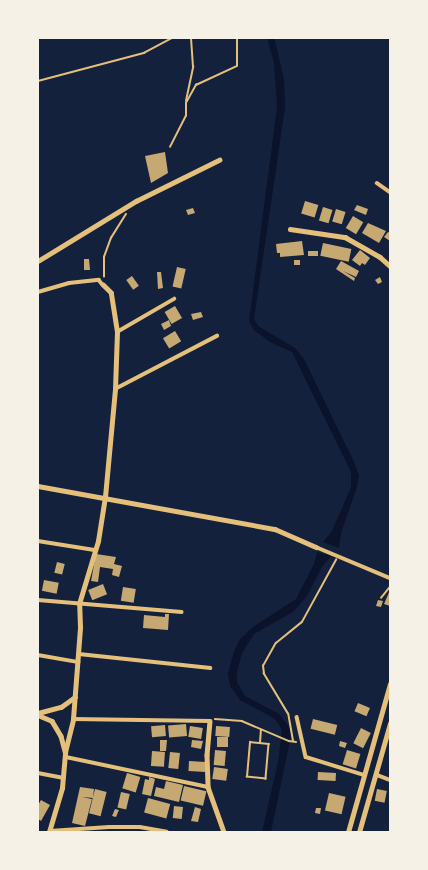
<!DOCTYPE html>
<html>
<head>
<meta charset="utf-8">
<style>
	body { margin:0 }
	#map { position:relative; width:428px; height:870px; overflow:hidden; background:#14213d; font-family:Overpass,sans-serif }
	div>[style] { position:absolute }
	.water>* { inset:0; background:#0b132b }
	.building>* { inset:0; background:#c6a872; transform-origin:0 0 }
	.path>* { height:1.5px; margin:-0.75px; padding:0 0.75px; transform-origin:0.75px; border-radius:0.75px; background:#e5c07b }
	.service>* { height:1.5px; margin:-0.75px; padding:0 0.75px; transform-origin:0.75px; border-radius:0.75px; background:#e5c07b }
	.minor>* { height:3.5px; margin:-1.75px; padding:0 1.75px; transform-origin:1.75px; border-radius:1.75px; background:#e5c07b }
	.tertiary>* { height:4.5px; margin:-2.25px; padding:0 2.25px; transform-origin:2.25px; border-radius:2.25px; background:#e5c07b }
	.secondary>* { height:5px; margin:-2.5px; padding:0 2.5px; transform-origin:2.5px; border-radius:2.5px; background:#e5c07b }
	span { translate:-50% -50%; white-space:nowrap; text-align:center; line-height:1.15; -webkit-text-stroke:3px #f6f1e7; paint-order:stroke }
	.frame { position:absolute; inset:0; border:39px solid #f6f1e7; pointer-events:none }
</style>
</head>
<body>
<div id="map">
	<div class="water">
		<i style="clip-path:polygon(267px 38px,274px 38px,278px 53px,284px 79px,285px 108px,254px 319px,258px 326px,295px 348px,304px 359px,355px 464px,359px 476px,357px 487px,341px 533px,339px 548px,323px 542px,332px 531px,351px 487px,351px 472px,292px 352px,270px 342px,254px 330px,249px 321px,277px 107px,274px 63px)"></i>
		<i style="clip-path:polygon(317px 552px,331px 556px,322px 567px,307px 596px,293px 612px,254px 634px,242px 653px,237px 672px,237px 682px,245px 696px,279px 714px,290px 728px,291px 736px,271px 832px,262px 832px,278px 762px,282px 730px,275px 719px,240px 700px,230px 686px,228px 674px,234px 651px,240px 639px,253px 627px,296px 599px,314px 564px)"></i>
	</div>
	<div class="building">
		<i style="clip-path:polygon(165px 152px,168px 173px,151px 183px,145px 156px)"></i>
		<i style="left:305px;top:201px;width:14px;height:13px;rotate:17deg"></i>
		<i style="clip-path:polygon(357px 205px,368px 209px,366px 215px,354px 210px)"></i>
		<i style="left:323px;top:207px;width:10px;height:14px;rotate:17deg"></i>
		<i style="clip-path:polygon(193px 208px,195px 213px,188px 215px,186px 210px)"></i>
		<i style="left:336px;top:209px;width:10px;height:13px;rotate:17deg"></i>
		<i style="left:353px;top:216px;width:12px;height:14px;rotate:31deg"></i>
		<i style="clip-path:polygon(368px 223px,386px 231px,379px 243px,362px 233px)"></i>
		<i style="clip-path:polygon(388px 232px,390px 233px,390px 241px,384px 237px)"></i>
		<i style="clip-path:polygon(302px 241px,304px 255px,280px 257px,280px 253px,277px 253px,276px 244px)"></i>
		<i style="left:323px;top:243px;width:29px;height:13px;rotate:12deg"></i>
		<i style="clip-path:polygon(360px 250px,370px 258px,365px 265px,362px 263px,360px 266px,352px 260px)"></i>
		<i style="left:308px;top:251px;width:10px;height:5px"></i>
		<i style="clip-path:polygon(84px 259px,89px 259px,90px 270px,84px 270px)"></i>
		<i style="left:294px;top:260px;width:6px;height:5px"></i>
		<i style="clip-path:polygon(341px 261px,359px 271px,356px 277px,343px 271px,355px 278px,354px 281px,336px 269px)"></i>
		<i style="left:177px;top:267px;width:9px;height:20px;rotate:13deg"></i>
		<i style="clip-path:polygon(157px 272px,161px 272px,163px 288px,158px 289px)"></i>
		<i style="left:132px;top:276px;width:12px;height:7px;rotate:55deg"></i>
		<i style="clip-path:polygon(380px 277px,382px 282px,378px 284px,375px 280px)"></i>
		<i style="left:175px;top:306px;width:14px;height:12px;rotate:60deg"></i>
		<i style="clip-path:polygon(201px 312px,203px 317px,193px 320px,191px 314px)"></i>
		<i style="clip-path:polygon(169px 320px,171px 326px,164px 330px,161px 324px)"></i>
		<i style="left:175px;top:331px;width:12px;height:14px;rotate:59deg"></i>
		<i style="clip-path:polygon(96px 554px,116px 557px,114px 564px,122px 566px,119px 577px,112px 575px,113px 569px,100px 567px,98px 582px,91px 581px)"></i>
		<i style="left:57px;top:562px;width:8px;height:11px;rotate:14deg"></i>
		<i style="left:44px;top:580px;width:15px;height:11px;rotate:11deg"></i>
		<i style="left:103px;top:584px;width:11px;height:16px;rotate:68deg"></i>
		<i style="left:123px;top:587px;width:13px;height:14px;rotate:9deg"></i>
		<i style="clip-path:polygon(390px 590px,390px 606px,384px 604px)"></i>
		<i style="clip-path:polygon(378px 600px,383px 601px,381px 607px,376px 606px)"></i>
		<i style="clip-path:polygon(165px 614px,169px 614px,168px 630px,143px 628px,144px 615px,165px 617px)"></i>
		<i style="left:358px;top:703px;width:13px;height:9px;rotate:23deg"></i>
		<i style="left:313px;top:719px;width:25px;height:10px;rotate:14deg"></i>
		<i style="left:186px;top:724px;width:12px;height:18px;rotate:85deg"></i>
		<i style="left:165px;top:725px;width:11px;height:14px;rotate:85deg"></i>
		<i style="left:190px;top:726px;width:13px;height:11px;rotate:9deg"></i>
		<i style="left:216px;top:726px;width:14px;height:10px;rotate:4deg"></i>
		<i style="left:361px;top:728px;width:11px;height:17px;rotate:27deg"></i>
		<i style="left:217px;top:737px;width:11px;height:10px"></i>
		<i style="clip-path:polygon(160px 740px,167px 740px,166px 751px,160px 751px)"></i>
		<i style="clip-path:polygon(192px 740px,203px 741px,201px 749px,191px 747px)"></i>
		<i style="clip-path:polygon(340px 741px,347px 743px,345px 748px,339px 746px)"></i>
		<i style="left:215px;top:750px;width:11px;height:15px;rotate:5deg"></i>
		<i style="left:347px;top:750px;width:14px;height:15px;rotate:17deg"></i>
		<i style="left:152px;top:751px;width:13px;height:15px;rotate:4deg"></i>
		<i style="left:170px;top:752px;width:10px;height:16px;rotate:6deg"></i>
		<i style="left:189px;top:761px;width:17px;height:10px;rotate:3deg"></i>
		<i style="left:214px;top:767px;width:14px;height:12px;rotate:8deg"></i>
		<i style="left:318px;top:772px;width:18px;height:8px;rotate:3deg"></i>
		<i style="left:127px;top:773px;width:14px;height:16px;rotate:17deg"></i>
		<i style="clip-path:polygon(149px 777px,155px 779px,151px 796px,142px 794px,145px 779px,149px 780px)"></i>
		<i style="clip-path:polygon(166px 781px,183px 785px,179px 802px,154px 796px,156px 787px,164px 789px)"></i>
		<i style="left:184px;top:786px;width:23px;height:15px;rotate:13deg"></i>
		<i style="clip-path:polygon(80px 787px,94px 789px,93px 798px,82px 797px,92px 799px,85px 826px,72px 823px)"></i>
		<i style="left:95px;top:789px;width:12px;height:25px;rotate:14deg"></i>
		<i style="left:377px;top:789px;width:10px;height:12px;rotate:11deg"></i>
		<i style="left:121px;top:792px;width:9px;height:16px;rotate:13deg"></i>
		<i style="left:329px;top:793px;width:17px;height:18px;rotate:13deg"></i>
		<i style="left:148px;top:798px;width:23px;height:15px;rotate:15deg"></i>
		<i style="clip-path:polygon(41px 800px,50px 805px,41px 821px,38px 819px,38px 805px)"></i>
		<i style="left:174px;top:806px;width:9px;height:12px;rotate:6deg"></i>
		<i style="clip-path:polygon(195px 807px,201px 809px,198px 822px,191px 821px)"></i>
		<i style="clip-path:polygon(316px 808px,321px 808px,320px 814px,315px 813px)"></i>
		<i style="clip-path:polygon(115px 809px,119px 810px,116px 817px,112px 816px)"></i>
	</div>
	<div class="path">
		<i style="left:38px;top:81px;width:110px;rotate:-14.8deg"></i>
		<i style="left:144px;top:53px;width:32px;rotate:-28deg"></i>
		<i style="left:186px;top:101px;width:35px;rotate:-78deg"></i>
		<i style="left:193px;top:67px;width:29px;rotate:-94deg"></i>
		<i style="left:170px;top:147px;width:35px;rotate:-63deg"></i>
		<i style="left:186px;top:116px;width:13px;rotate:-90deg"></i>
		<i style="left:186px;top:103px;width:21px;rotate:-61deg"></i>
		<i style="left:196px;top:85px;width:45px;rotate:-24.9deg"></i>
		<i style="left:237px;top:66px;width:28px;rotate:-90deg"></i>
		<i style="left:104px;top:277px;width:20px;rotate:-90deg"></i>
		<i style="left:104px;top:257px;width:20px;rotate:-70deg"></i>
		<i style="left:111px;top:238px;width:28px;rotate:-58deg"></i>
		<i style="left:215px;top:719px;width:27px;rotate:4deg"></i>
		<i style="left:242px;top:721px;width:51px;rotate:23.1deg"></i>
		<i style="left:289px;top:741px;width:7px;rotate:8deg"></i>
		<i style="left:293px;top:741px;width:27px;rotate:-100deg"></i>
		<i style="left:288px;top:714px;width:47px;rotate:-121deg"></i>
		<i style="left:264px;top:674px;width:8px;rotate:-97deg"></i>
		<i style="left:263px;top:666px;width:26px;rotate:-61deg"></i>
		<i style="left:276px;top:643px;width:33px;rotate:-39deg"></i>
		<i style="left:302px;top:622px;width:71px;rotate:-61.3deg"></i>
		<i style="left:250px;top:742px;width:19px;rotate:6deg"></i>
		<i style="left:269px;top:744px;width:35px;rotate:95deg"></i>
		<i style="left:266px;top:779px;width:19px;rotate:-174deg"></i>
		<i style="left:247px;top:777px;width:35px;rotate:-85deg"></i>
		<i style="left:260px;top:743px;width:13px;rotate:-86deg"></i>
	</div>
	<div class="service">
		<i style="left:381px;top:598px;width:14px;rotate:-51deg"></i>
	</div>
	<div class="minor">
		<i style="left:377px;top:183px;width:16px;rotate:35deg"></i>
		<i style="left:38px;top:292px;width:32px;rotate:-16deg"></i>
		<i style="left:69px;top:283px;width:30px;rotate:-6deg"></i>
		<i style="left:99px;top:280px;width:6px;rotate:51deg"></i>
		<i style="left:117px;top:332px;width:66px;rotate:-30.1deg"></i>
		<i style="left:115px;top:389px;width:115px;rotate:-27.5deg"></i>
		<i style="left:38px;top:541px;width:57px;rotate:9.1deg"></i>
		<i style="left:316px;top:547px;width:80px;rotate:22.7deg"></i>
		<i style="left:38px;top:600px;width:144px;rotate:4.8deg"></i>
		<i style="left:79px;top:654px;width:132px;rotate:6.1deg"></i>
		<i style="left:38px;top:655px;width:41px;rotate:9.9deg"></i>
		<i style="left:297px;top:717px;width:41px;rotate:77.3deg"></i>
		<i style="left:306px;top:757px;width:61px;rotate:17.2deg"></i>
		<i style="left:73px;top:719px;width:137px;rotate:0.8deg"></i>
		<i style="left:66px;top:757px;width:145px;rotate:11.9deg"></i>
		<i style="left:38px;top:773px;width:26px;rotate:11deg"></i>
		<i style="left:377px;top:775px;width:14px;rotate:21deg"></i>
		<i style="left:50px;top:831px;width:59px;rotate:-3.9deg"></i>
		<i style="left:109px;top:827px;width:31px"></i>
		<i style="left:140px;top:827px;width:27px;rotate:10deg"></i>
	</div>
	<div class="tertiary">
		<i style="left:290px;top:229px;width:56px;rotate:8.3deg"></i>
		<i style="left:345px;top:237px;width:40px;rotate:29.7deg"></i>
		<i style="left:380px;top:257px;width:13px;rotate:42deg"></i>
		<i style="left:38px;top:261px;width:115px;rotate:-31.5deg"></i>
		<i style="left:136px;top:201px;width:93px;rotate:-26.3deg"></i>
		<i style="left:38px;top:486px;width:241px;rotate:10.3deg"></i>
		<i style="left:275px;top:529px;width:45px;rotate:23.7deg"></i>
		<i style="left:38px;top:713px;width:24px;rotate:-15deg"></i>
		<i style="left:61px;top:707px;width:17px;rotate:-36deg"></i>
		<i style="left:38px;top:715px;width:15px;rotate:23deg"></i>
		<i style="left:52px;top:721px;width:17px;rotate:59deg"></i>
		<i style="left:61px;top:736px;width:16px;rotate:75deg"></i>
		<i style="left:210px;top:721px;width:34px;rotate:95deg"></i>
		<i style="left:207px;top:755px;width:32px;rotate:88deg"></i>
		<i style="left:208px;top:787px;width:48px;rotate:70.4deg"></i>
		<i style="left:49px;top:832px;width:46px;rotate:-73.5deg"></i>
		<i style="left:62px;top:788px;width:36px;rotate:-85deg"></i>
		<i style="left:65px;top:752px;width:34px;rotate:-76deg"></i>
		<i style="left:73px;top:719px;width:92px;rotate:-85.6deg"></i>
		<i style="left:80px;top:627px;width:23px;rotate:-92deg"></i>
		<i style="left:79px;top:604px;width:66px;rotate:-73.2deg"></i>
		<i style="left:98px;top:541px;width:45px;rotate:-81deg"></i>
		<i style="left:105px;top:497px;width:108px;rotate:-84.7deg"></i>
		<i style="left:115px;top:389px;width:57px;rotate:-88deg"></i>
		<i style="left:117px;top:332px;width:39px;rotate:-99deg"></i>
		<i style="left:111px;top:293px;width:11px;rotate:-135deg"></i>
	</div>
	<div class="secondary">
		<i style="left:348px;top:832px;width:154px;rotate:-74.2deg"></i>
		<i style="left:359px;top:832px;width:113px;rotate:-74.1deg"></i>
	</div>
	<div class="frame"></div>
</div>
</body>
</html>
